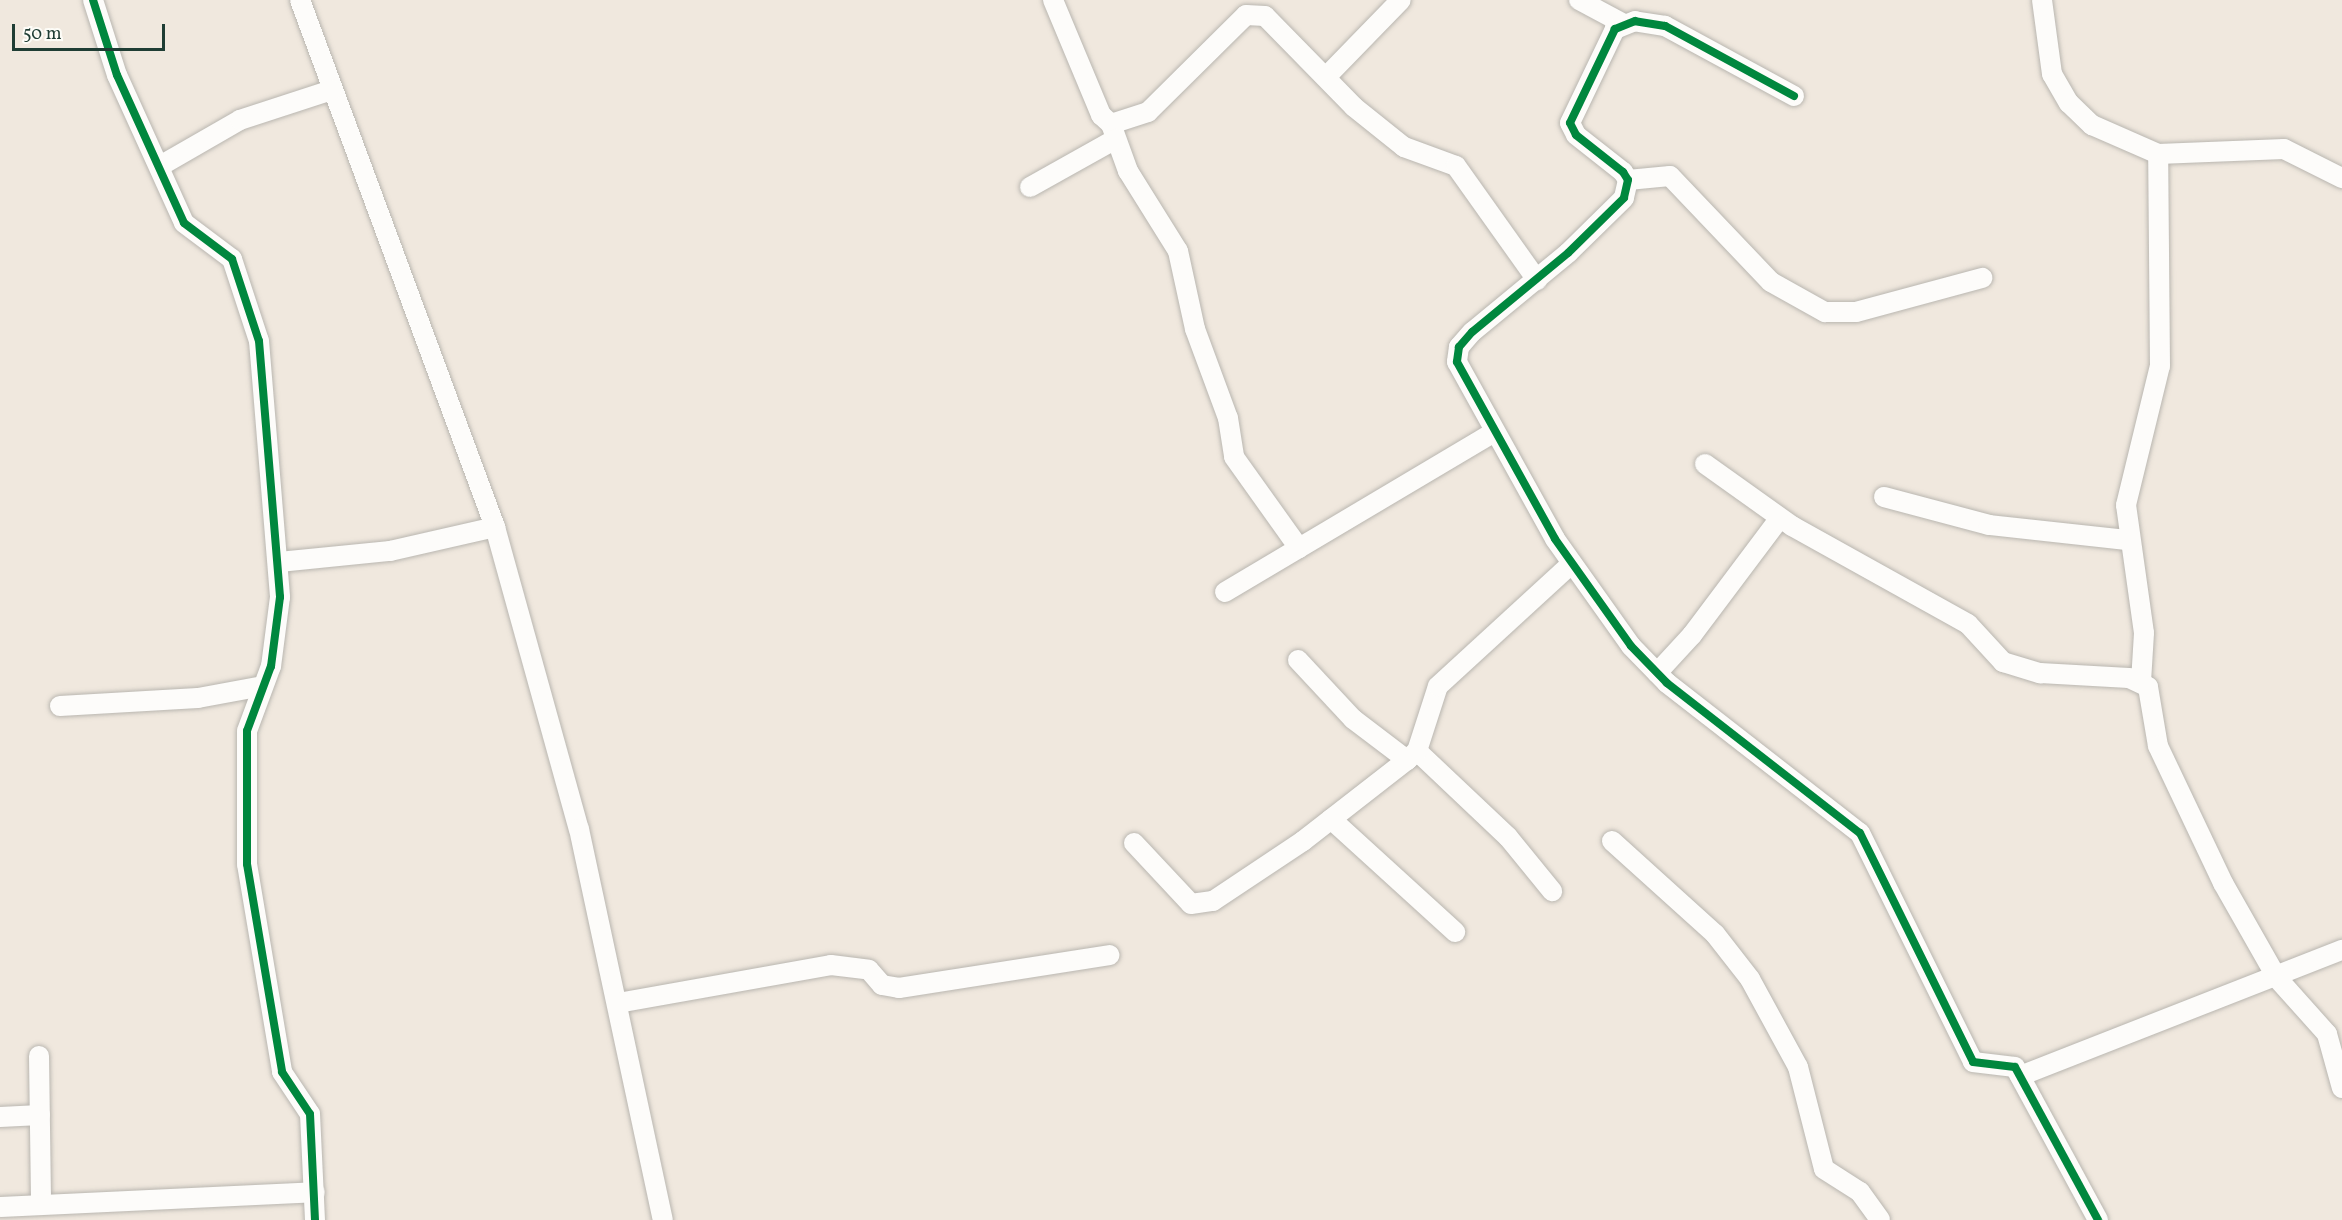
<!DOCTYPE html>
<html>
<head>
<meta charset="utf-8">
<style>
	body { margin:0 }
	#map { position:relative; width:2342px; height:1220px; overflow:hidden; background:#f0e8de; font-family:Vollkorn,serif }
	div>[style] { position:absolute }
	.roads { filter:drop-shadow(0 0 2px #b9b6b0) drop-shadow(0 0 2px #b9b6b0) }
	.minor>* { height:20px; margin:-10px; padding:0 10px; transform-origin:10px; border-radius:10px; background:#fdfcfa }
	.cycleway>* { height:8px; margin:-4px; padding:0 4px; transform-origin:4px; border-radius:4px; background:#00873e }
	span { translate:-50% -50%; white-space:nowrap; text-align:center; line-height:1.15; -webkit-text-stroke:5px #fdfcf7; paint-order:stroke }
	.scale { position:absolute; left:12px; top:24px; width:153px; height:27px; box-sizing:border-box; border:3px solid #1f3d34; border-top:0; padding-left:8px; font-size:18px; line-height:21px; white-space:nowrap; color:#1f3d34; -webkit-text-stroke:4px #fdfcf7; paint-order:stroke }
</style>
</head>
<body>
<div id="map">
	<div class="roads">
		<div class="minor">
			<i style="left:93px;top:0;width:79px;rotate:72.3deg"></i>
			<i style="left:117px;top:75px;width:162px;rotate:65.6deg"></i>
			<i style="left:184px;top:223px;width:60px;rotate:36.9deg"></i>
			<i style="left:232px;top:259px;width:86px;rotate:71.8deg"></i>
			<i style="left:259px;top:341px;width:257px;rotate:85.3deg"></i>
			<i style="left:280px;top:597px;width:70px;rotate:97.4deg"></i>
			<i style="left:271px;top:666px;width:69px;rotate:110.3deg"></i>
			<i style="left:247px;top:731px;width:133px;rotate:90deg"></i>
			<i style="left:247px;top:864px;width:211px;rotate:80.4deg"></i>
			<i style="left:282px;top:1072px;width:50px;rotate:56.3deg"></i>
			<i style="left:310px;top:1114px;width:106px;rotate:87.3deg"></i>
			<i style="left:300px;top:0;width:562px;rotate:69.69deg"></i>
			<i style="left:495px;top:527px;width:313px;rotate:74.5deg"></i>
			<i style="left:579px;top:829px;width:400px;rotate:77.9deg"></i>
			<i style="left:1053px;top:0;width:125px;rotate:67.3deg"></i>
			<i style="left:1101px;top:115px;width:13px;rotate:42deg"></i>
			<i style="left:1111px;top:124px;width:39px;rotate:-18deg"></i>
			<i style="left:1148px;top:112px;width:138px;rotate:-44.7deg"></i>
			<i style="left:1246px;top:15px;width:19px;rotate:3deg"></i>
			<i style="left:1265px;top:16px;width:127px;rotate:45.6deg"></i>
			<i style="left:1354px;top:107px;width:64px;rotate:38.7deg"></i>
			<i style="left:1404px;top:147px;width:55px;rotate:20.1deg"></i>
			<i style="left:1456px;top:166px;width:140px;rotate:54.6deg"></i>
			<i style="left:1579px;top:0;width:51px;rotate:28.1deg"></i>
			<i style="left:2042px;top:0;width:75px;rotate:82.3deg"></i>
			<i style="left:2052px;top:74px;width:34px;rotate:60deg"></i>
			<i style="left:2069px;top:103px;width:32px;rotate:44deg"></i>
			<i style="left:2092px;top:125px;width:72px;rotate:23.7deg"></i>
			<i style="left:2158px;top:154px;width:126px;rotate:-2.3deg"></i>
			<i style="left:2284px;top:149px;width:65px;rotate:26.6deg"></i>
			<i style="left:1326px;top:77px;width:107px;rotate:-45.8deg"></i>
			<i style="left:1794px;top:96px;width:147px;rotate:-151.5deg"></i>
			<i style="left:1665px;top:26px;width:30px;rotate:-171deg"></i>
			<i style="left:1635px;top:21px;width:22px;rotate:158deg"></i>
			<i style="left:1615px;top:29px;width:104px;rotate:115.6deg"></i>
			<i style="left:1570px;top:123px;width:13px;rotate:63deg"></i>
			<i style="left:1576px;top:135px;width:60px;rotate:38.2deg"></i>
			<i style="left:1623px;top:172px;width:9px;rotate:58deg"></i>
			<i style="left:1628px;top:180px;width:18px;rotate:103deg"></i>
			<i style="left:1624px;top:198px;width:78px;rotate:135.5deg"></i>
			<i style="left:1568px;top:253px;width:124px;rotate:140.5deg"></i>
			<i style="left:1472px;top:332px;width:20px;rotate:131deg"></i>
			<i style="left:1459px;top:347px;width:15px;rotate:98deg"></i>
			<i style="left:1457px;top:362px;width:202px;rotate:61deg"></i>
			<i style="left:1555px;top:539px;width:131px;rotate:54.6deg"></i>
			<i style="left:1631px;top:646px;width:52px;rotate:45.8deg"></i>
			<i style="left:1667px;top:683px;width:244px;rotate:37.9deg"></i>
			<i style="left:1860px;top:833px;width:255px;rotate:63.7deg"></i>
			<i style="left:1973px;top:1062px;width:42px;rotate:6.8deg"></i>
			<i style="left:2015px;top:1067px;width:174px;rotate:61.5deg"></i>
			<i style="left:1111px;top:124px;width:50px;rotate:70.1deg"></i>
			<i style="left:1128px;top:171px;width:94px;rotate:58deg"></i>
			<i style="left:1178px;top:251px;width:80px;rotate:77.7deg"></i>
			<i style="left:1195px;top:329px;width:95px;rotate:69.7deg"></i>
			<i style="left:1228px;top:418px;width:39px;rotate:81deg"></i>
			<i style="left:1234px;top:457px;width:112px;rotate:54.5deg"></i>
			<i style="left:160px;top:166px;width:92px;rotate:-29.9deg"></i>
			<i style="left:240px;top:120px;width:97px;rotate:-18.1deg"></i>
			<i style="left:1628px;top:180px;width:42px;rotate:-5.4deg"></i>
			<i style="left:1670px;top:176px;width:146px;rotate:46.4deg"></i>
			<i style="left:1771px;top:282px;width:62px;rotate:29.1deg"></i>
			<i style="left:1825px;top:312px;width:31px"></i>
			<i style="left:1856px;top:312px;width:131px;rotate:-15.1deg"></i>
			<i style="left:1030px;top:187px;width:98px;rotate:-29.2deg"></i>
			<i style="left:1705px;top:464px;width:107px;rotate:35.5deg"></i>
			<i style="left:1792px;top:526px;width:201px;rotate:29.1deg"></i>
			<i style="left:1968px;top:624px;width:52px;rotate:47.4deg"></i>
			<i style="left:2003px;top:662px;width:39px;rotate:17deg"></i>
			<i style="left:2040px;top:673px;width:89px;rotate:3.2deg"></i>
			<i style="left:2129px;top:678px;width:21px;rotate:25deg"></i>
			<i style="left:2148px;top:687px;width:60px;rotate:80.4deg"></i>
			<i style="left:2158px;top:746px;width:152px;rotate:64.6deg"></i>
			<i style="left:2223px;top:883px;width:109px;rotate:60.4deg"></i>
			<i style="left:2277px;top:978px;width:75px;rotate:48.2deg"></i>
			<i style="left:2327px;top:1034px;width:56px;rotate:74.5deg"></i>
			<i style="left:1884px;top:497px;width:109px;rotate:14.9deg"></i>
			<i style="left:1989px;top:525px;width:140px;rotate:6.2deg"></i>
			<i style="left:279px;top:562px;width:112px;rotate:-5.7deg"></i>
			<i style="left:390px;top:551px;width:108px;rotate:-12.9deg"></i>
			<i style="left:1225px;top:592px;width:313px;rotate:-30.7deg"></i>
			<i style="left:1298px;top:660px;width:81px;rotate:47deg"></i>
			<i style="left:1353px;top:719px;width:68px;rotate:37.2deg"></i>
			<i style="left:1657px;top:673px;width:52px;rotate:-47.4deg"></i>
			<i style="left:1692px;top:635px;width:146px;rotate:-53.1deg"></i>
			<i style="left:2141px;top:682px;width:49px;rotate:-86.5deg"></i>
			<i style="left:2144px;top:633px;width:129px;rotate:-98deg"></i>
			<i style="left:2126px;top:505px;width:143px;rotate:-76.3deg"></i>
			<i style="left:2160px;top:366px;width:212px;rotate:-90.5deg"></i>
			<i style="left:60px;top:706px;width:138px;rotate:-3.3deg"></i>
			<i style="left:198px;top:698px;width:66px;rotate:-10.5deg"></i>
			<i style="left:1417px;top:751px;width:125px;rotate:43.4deg"></i>
			<i style="left:1508px;top:837px;width:70px;rotate:50.8deg"></i>
			<i style="left:1331px;top:819px;width:168px;rotate:42.3deg"></i>
			<i style="left:1612px;top:841px;width:139px;rotate:42.1deg"></i>
			<i style="left:1715px;top:934px;width:57px;rotate:52.1deg"></i>
			<i style="left:1750px;top:979px;width:100px;rotate:61.4deg"></i>
			<i style="left:1798px;top:1067px;width:105px;rotate:75.7deg"></i>
			<i style="left:1824px;top:1169px;width:43px;rotate:32.6deg"></i>
			<i style="left:1860px;top:1192px;width:34px;rotate:54deg"></i>
			<i style="left:1134px;top:843px;width:83px;rotate:46.9deg"></i>
			<i style="left:1191px;top:904px;width:22px;rotate:-8deg"></i>
			<i style="left:1213px;top:901px;width:108px;rotate:-33.7deg"></i>
			<i style="left:1303px;top:841px;width:132px;rotate:-37.9deg"></i>
			<i style="left:1407px;top:760px;width:13px;rotate:-42deg"></i>
			<i style="left:1417px;top:751px;width:68px;rotate:-72.1deg"></i>
			<i style="left:1438px;top:686px;width:180px;rotate:-42.5deg"></i>
			<i style="left:618px;top:1003px;width:216px;rotate:-10.1deg"></i>
			<i style="left:831px;top:965px;width:38px;rotate:7deg"></i>
			<i style="left:869px;top:970px;width:20px;rotate:49deg"></i>
			<i style="left:882px;top:985px;width:17px;rotate:10deg"></i>
			<i style="left:899px;top:988px;width:213px;rotate:-8.9deg"></i>
			<i style="left:39px;top:1056px;width:148px;rotate:89.2deg"></i>
			<i style="left:2020px;top:1076px;width:346px;rotate:-21.4deg"></i>
			<i style="left:0;top:1117px;width:40px;rotate:-2.9deg"></i>
			<i style="left:0;top:1207px;width:315px;rotate:-2.7deg"></i>
		</div>
	</div>
	<div class="cycleway">
		<i style="left:93px;top:0;width:79px;rotate:72.3deg"></i>
		<i style="left:117px;top:75px;width:162px;rotate:65.6deg"></i>
		<i style="left:184px;top:223px;width:60px;rotate:36.9deg"></i>
		<i style="left:232px;top:259px;width:86px;rotate:71.8deg"></i>
		<i style="left:259px;top:341px;width:257px;rotate:85.3deg"></i>
		<i style="left:280px;top:597px;width:70px;rotate:97.4deg"></i>
		<i style="left:271px;top:666px;width:69px;rotate:110.3deg"></i>
		<i style="left:247px;top:731px;width:133px;rotate:90deg"></i>
		<i style="left:247px;top:864px;width:211px;rotate:80.4deg"></i>
		<i style="left:282px;top:1072px;width:50px;rotate:56.3deg"></i>
		<i style="left:310px;top:1114px;width:106px;rotate:87.3deg"></i>
		<i style="left:1794px;top:96px;width:147px;rotate:-151.5deg"></i>
		<i style="left:1665px;top:26px;width:30px;rotate:-171deg"></i>
		<i style="left:1635px;top:21px;width:22px;rotate:158deg"></i>
		<i style="left:1615px;top:29px;width:104px;rotate:115.6deg"></i>
		<i style="left:1570px;top:123px;width:13px;rotate:63deg"></i>
		<i style="left:1576px;top:135px;width:60px;rotate:38.2deg"></i>
		<i style="left:1623px;top:172px;width:9px;rotate:58deg"></i>
		<i style="left:1628px;top:180px;width:18px;rotate:103deg"></i>
		<i style="left:1624px;top:198px;width:78px;rotate:135.5deg"></i>
		<i style="left:1568px;top:253px;width:124px;rotate:140.5deg"></i>
		<i style="left:1472px;top:332px;width:20px;rotate:131deg"></i>
		<i style="left:1459px;top:347px;width:15px;rotate:98deg"></i>
		<i style="left:1457px;top:362px;width:202px;rotate:61deg"></i>
		<i style="left:1555px;top:539px;width:131px;rotate:54.6deg"></i>
		<i style="left:1631px;top:646px;width:52px;rotate:45.8deg"></i>
		<i style="left:1667px;top:683px;width:244px;rotate:37.9deg"></i>
		<i style="left:1860px;top:833px;width:255px;rotate:63.7deg"></i>
		<i style="left:1973px;top:1062px;width:42px;rotate:6.8deg"></i>
		<i style="left:2015px;top:1067px;width:174px;rotate:61.5deg"></i>
	</div>
	<div class="scale">50 m</div>
</div>
</body>
</html>
